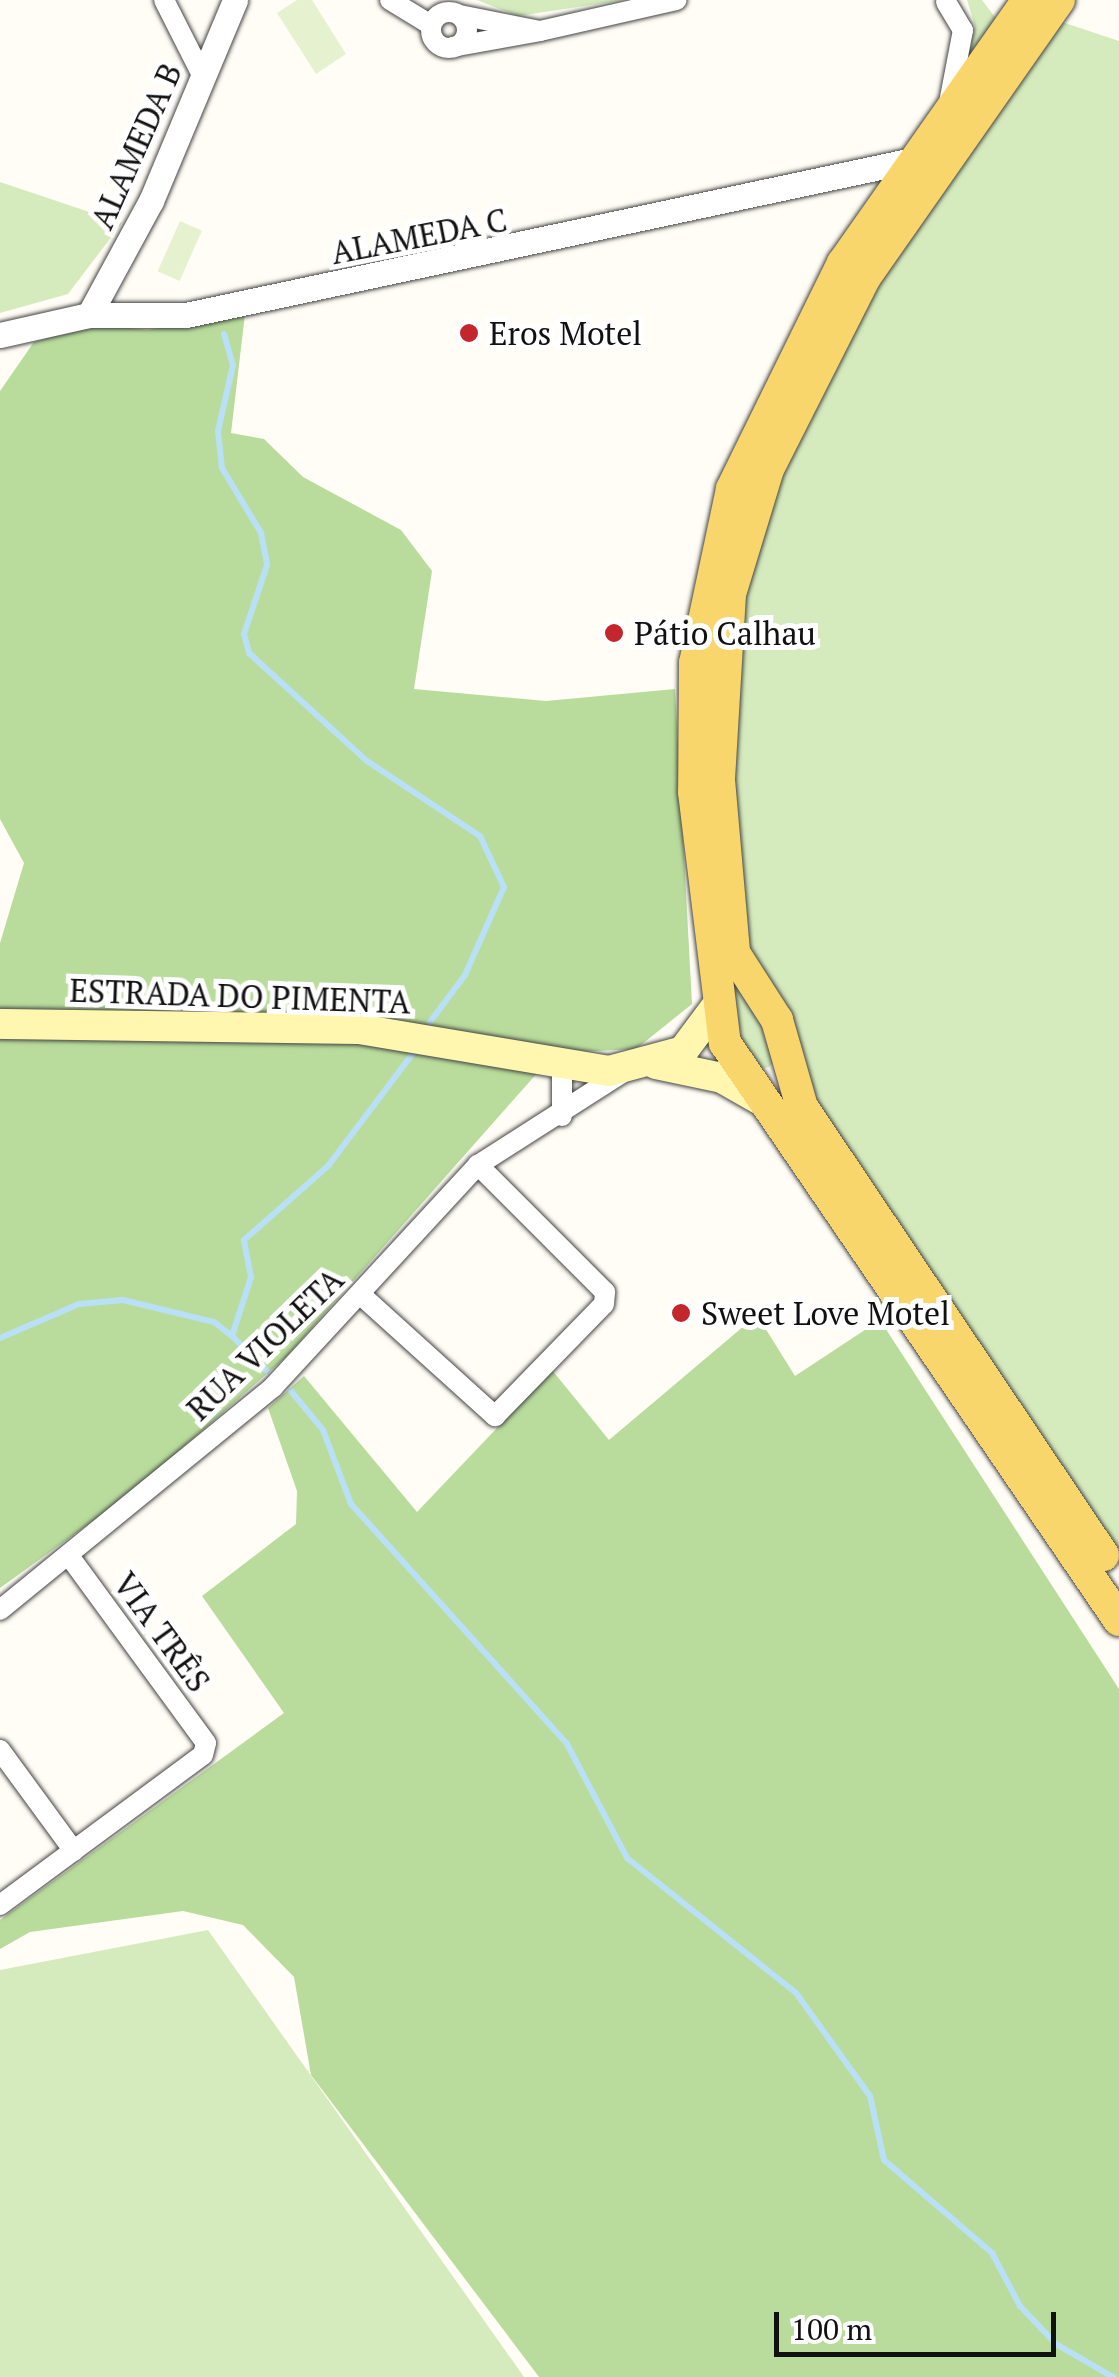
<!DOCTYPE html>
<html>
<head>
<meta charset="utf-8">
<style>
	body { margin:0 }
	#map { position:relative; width:1119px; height:2377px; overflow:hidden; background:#fffdf5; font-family:"PT Serif",serif }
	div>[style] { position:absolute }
	.green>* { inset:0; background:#d5ebbd }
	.forest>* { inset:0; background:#b9dc9c }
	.pitch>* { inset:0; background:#e6f2cf; transform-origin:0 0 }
	.stream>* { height:6px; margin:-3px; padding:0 3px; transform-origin:3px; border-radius:3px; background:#b9e0f7 }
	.roads { filter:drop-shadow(0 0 2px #444) drop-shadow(0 0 2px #444) }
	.minor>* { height:20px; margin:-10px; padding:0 10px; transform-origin:10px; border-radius:10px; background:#fff }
	.minor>.ring { margin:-10px; padding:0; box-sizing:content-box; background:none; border:20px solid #fff; border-radius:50% }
	.tertiary>* { height:25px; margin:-12.5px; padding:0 12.5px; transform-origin:12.5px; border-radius:12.5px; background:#fff }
	.secondary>* { height:30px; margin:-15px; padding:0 15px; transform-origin:15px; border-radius:15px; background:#fff6b0 }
	.primary>* { height:32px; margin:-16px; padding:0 16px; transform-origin:16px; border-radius:16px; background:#f9d66b }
	.dots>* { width:28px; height:28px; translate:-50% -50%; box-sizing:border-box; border:5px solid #fff; border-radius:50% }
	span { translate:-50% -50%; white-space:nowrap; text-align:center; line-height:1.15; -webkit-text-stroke:10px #fff; paint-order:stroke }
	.street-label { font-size:32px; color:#111 }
	.poi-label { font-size:32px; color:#111 }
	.left { translate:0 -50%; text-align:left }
	.scale { position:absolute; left:774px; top:2312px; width:282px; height:45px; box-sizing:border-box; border:5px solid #111; border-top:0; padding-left:12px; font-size:30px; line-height:35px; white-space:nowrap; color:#111; -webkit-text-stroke:8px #fff; paint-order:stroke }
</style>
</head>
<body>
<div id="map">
	<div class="green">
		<i style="clip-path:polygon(477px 0,624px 0,518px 16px)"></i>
		<i style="clip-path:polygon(967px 0,982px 0,998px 21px,966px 67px,975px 26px)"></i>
		<i style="clip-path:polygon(1062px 22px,1119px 41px,1119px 1566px,809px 1104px,739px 930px,730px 654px,765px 505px,893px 251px)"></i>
		<i style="clip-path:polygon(0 182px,122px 223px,68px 294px,0 313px)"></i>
		<i style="clip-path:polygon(719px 926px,778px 1059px,769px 1067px,761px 1069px,740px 1040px)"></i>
		<i style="clip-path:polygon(208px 1930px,524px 2377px,0 2377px,0 1970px)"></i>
	</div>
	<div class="forest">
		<i style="clip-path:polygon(245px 314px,231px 433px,264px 439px,303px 477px,401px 530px,432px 571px,414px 689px,546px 701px,675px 689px,692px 1004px,636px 1049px,555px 1053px,286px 1357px,130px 1494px,0 1588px,0 943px,24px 863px,0 819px,0 391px,34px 342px,96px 324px,147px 330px)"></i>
		<i style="clip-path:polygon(757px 1315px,795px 1376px,880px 1320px,1119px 1689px,1119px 2377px,539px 2377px,311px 2075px,294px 1977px,243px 1925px,183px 1911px,30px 1932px,0 1949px,0 1920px,284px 1713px,202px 1596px,296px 1524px,297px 1491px,268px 1408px,304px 1376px,417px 1512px,552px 1370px,609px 1440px)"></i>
	</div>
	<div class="pitch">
		<i style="clip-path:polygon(297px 0,312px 0,346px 54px,316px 74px,277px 13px)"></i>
		<i style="left:180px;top:221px;width:24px;height:55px;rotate:24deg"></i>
	</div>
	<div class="stream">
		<i style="left:224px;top:334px;width:32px;rotate:74deg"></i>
		<i style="left:233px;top:365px;width:68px;rotate:102.8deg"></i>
		<i style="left:218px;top:431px;width:37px;rotate:84deg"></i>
		<i style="left:222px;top:468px;width:76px;rotate:59deg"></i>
		<i style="left:261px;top:533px;width:33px;rotate:79deg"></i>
		<i style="left:267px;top:565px;width:73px;rotate:108.4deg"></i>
		<i style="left:244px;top:634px;width:20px;rotate:75deg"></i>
		<i style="left:249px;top:653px;width:160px;rotate:42.5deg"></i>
		<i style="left:367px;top:761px;width:136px;rotate:33.6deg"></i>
		<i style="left:480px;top:836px;width:56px;rotate:64.8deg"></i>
		<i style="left:504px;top:887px;width:96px;rotate:113.9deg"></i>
		<i style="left:465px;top:975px;width:59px;rotate:126.7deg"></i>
		<i style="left:0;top:1338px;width:86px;rotate:-23.3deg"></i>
		<i style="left:79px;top:1304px;width:44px;rotate:-5.2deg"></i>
		<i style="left:123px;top:1300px;width:94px;rotate:13.6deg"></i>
		<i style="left:214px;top:1322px;width:23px;rotate:38deg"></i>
		<i style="left:267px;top:1371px;width:49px;rotate:-135deg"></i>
		<i style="left:232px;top:1336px;width:62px;rotate:-72.1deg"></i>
		<i style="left:251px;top:1277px;width:38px;rotate:-101deg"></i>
		<i style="left:244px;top:1240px;width:112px;rotate:-41.4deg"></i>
		<i style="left:328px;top:1166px;width:141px;rotate:-53deg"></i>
		<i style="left:291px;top:1391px;width:50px;rotate:50.6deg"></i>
		<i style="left:323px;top:1430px;width:79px;rotate:69.3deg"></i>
		<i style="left:351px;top:1504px;width:323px;rotate:48deg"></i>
		<i style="left:567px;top:1744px;width:129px;rotate:62.2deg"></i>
		<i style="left:627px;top:1858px;width:216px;rotate:38.6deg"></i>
		<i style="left:796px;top:1993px;width:127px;rotate:54.3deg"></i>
		<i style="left:870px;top:2096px;width:66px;rotate:77.7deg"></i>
		<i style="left:884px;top:2160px;width:143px;rotate:40.7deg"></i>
		<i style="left:992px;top:2253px;width:60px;rotate:62.2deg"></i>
		<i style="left:1020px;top:2306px;width:52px;rotate:46.5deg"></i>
		<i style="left:1056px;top:2344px;width:66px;rotate:30.1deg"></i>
	</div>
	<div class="roads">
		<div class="minor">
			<i style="left:164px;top:0;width:86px;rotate:63.1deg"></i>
			<i style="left:390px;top:0;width:48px;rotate:31.4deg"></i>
			<i style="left:946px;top:2px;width:33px;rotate:59deg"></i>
			<i style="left:963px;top:30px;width:74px;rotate:100.9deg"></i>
			<i class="ring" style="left:431px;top:12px;width:16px;height:16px"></i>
			<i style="left:540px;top:31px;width:140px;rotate:-12.8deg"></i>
			<i style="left:452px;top:47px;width:89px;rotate:-10.3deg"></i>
			<i style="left:540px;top:31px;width:82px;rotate:-168.7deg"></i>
			<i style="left:562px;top:1116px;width:51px;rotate:-90deg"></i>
			<i style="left:361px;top:1295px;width:181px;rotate:42.1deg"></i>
			<i style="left:495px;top:1416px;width:156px;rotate:-45.8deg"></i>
			<i style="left:604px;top:1304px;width:12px;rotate:-85deg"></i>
			<i style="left:605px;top:1292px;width:180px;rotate:-135deg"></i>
			<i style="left:0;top:1610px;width:353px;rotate:-39.2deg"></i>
			<i style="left:273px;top:1387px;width:302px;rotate:-47.3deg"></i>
			<i style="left:478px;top:1165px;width:171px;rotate:-32.6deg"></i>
			<i style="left:0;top:1750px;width:125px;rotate:53.8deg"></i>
			<i style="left:0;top:1905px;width:252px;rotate:-36.5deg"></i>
			<i style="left:203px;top:1755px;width:12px;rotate:-76deg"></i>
			<i style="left:206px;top:1743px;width:230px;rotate:-126.2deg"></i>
		</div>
		<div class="tertiary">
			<i style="left:89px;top:315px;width:130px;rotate:-61.5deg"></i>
			<i style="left:151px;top:201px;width:218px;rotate:-67.3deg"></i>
			<i style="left:0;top:335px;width:91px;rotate:-12.7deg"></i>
			<i style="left:89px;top:315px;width:97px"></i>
			<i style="left:186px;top:315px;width:743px;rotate:-12.04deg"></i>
		</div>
		<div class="secondary">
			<i style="left:0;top:1024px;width:359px;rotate:0.8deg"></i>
			<i style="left:359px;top:1029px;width:254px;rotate:9.5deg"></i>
			<i style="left:609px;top:1071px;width:77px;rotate:-15.1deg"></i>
			<i style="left:683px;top:1051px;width:54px;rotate:-53.3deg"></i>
			<i style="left:656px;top:1064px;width:67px;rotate:12deg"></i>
			<i style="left:722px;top:1078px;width:51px;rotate:29.6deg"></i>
		</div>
		<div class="primary">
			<i style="left:1028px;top:0;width:322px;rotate:125.1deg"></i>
			<i style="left:843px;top:263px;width:252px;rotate:116.2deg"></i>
			<i style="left:732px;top:489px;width:178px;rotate:102deg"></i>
			<i style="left:695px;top:663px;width:129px;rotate:90.4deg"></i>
			<i style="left:694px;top:792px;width:253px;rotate:83deg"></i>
			<i style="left:725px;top:1043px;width:699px;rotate:55.67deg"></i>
			<i style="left:1059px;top:0;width:338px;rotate:125deg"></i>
			<i style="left:865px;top:277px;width:215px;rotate:116.8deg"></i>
			<i style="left:768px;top:469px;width:131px;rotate:106.9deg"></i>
			<i style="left:730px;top:594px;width:186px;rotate:93.4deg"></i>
			<i style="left:719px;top:780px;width:174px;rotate:85deg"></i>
			<i style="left:734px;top:953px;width:80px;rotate:57.3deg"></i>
			<i style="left:777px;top:1020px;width:91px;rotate:74deg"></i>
			<i style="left:802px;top:1107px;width:540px;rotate:56.1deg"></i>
		</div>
	</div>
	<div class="dots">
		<i style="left:469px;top:333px;background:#c4262e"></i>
		<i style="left:614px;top:633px;background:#c4262e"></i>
		<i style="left:681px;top:1313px;background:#c4262e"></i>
	</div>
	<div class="street-label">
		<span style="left:136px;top:146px;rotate:-66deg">ALAMEDA B</span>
		<span style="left:419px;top:236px;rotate:-11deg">ALAMEDA C</span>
		<span style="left:240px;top:996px;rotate:2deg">ESTRADA DO PIMENTA</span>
		<span style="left:265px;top:1344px;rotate:-44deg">RUA VIOLETA</span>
		<span style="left:162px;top:1632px;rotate:54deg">VIA TRÊS</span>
	</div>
	<div class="poi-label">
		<span class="left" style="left:489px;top:333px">Eros Motel</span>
		<span class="left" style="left:634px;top:633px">Pátio Calhau</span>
		<span class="left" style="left:701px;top:1313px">Sweet Love Motel</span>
	</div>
	<div class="scale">100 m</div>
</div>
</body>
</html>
